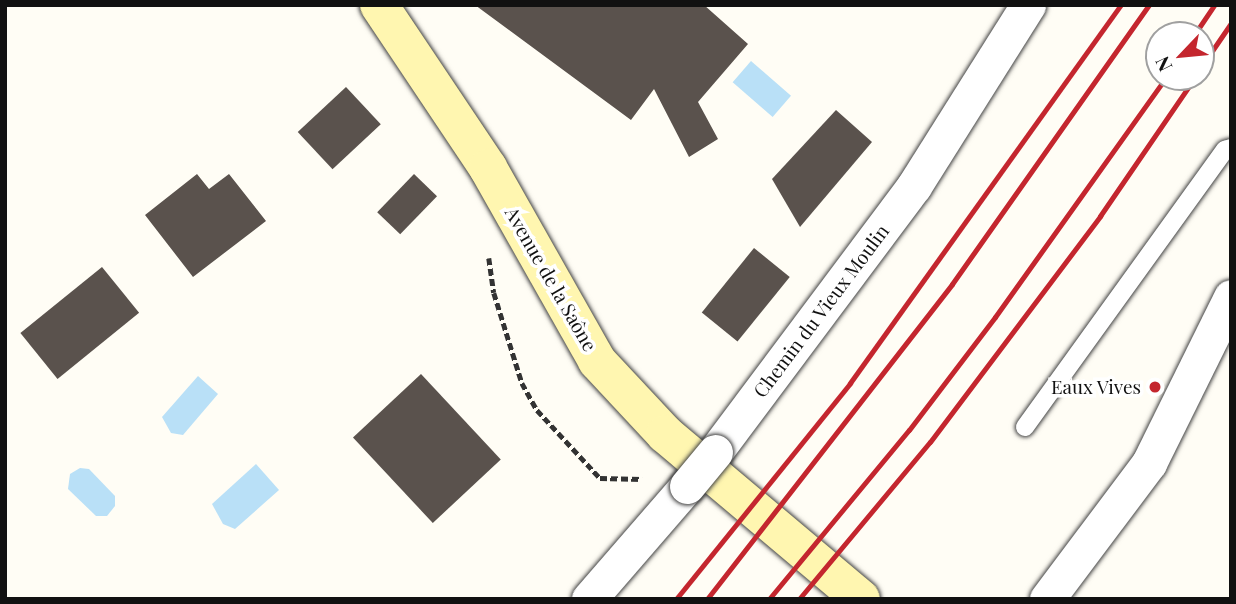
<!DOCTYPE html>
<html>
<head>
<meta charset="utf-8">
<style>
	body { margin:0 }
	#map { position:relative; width:1236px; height:604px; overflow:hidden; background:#fffdf5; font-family:"Playfair Display",serif }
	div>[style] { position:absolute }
	.water>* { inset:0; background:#b9e0f7; transform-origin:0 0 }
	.building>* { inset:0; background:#5a524d; transform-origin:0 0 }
	.path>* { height:4.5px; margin-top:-2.25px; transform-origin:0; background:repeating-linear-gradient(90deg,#333 0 7px,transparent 0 10.5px) }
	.roads { filter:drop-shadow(0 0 2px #444) drop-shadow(0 0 2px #444) }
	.lane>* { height:18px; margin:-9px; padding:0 9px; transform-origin:9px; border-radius:9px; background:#fff }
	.street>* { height:35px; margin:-17.5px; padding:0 17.5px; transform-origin:17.5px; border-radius:17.5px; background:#fff }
	.secondary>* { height:38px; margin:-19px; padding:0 19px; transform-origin:19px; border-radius:19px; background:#fff6b0 }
	.rail>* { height:5px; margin:-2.5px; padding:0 2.5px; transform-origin:2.5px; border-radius:2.5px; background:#c4262e }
	.bridges { filter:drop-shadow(0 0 2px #444) drop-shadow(0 0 2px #444) }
	.street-bridge>* { height:35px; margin:-17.5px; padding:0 17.5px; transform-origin:17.5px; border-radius:17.5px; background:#fff }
	.dots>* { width:19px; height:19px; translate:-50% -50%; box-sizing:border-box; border:4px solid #fff; border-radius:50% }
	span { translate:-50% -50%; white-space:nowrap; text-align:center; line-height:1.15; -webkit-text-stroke:7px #fff; paint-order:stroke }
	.street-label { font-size:19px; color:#111 }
	.poi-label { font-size:19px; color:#111 }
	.right { translate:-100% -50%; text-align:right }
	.frame { position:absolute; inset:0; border:7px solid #111; pointer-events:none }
	.north { position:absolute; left:1145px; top:21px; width:70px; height:70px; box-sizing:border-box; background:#fff; border:2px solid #a0a0a0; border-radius:50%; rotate:244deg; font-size:19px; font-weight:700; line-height:28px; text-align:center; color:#111 }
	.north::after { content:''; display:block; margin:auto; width:24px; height:32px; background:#c4262e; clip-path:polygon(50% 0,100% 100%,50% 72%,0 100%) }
</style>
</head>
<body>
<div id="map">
	<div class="water">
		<i style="left:751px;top:61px;width:53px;height:28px;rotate:41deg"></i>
		<i style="clip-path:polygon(198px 376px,218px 394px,183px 435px,171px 433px,162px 417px)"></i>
		<i style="clip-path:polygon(256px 464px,279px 490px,235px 529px,223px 524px,212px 504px)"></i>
		<i style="clip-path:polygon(80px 468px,89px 469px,115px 496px,115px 506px,107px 516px,96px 516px,68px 489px,70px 474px)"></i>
	</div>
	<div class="building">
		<i style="clip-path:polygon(475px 5px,704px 5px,748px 44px,698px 102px,718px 139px,689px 157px,654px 89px,631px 120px)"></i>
		<i style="left:346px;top:87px;width:51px;height:66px;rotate:47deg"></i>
		<i style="clip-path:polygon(836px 110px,872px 142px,800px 227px,772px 179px)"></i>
		<i style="clip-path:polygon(197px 174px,209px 189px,229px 174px,266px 221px,193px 277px,145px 215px)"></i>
		<i style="left:414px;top:174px;width:32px;height:53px;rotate:44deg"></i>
		<i style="left:754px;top:248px;width:46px;height:83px;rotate:39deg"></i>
		<i style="left:102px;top:267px;width:59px;height:105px;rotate:51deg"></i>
		<i style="left:421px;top:374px;width:117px;height:93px;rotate:47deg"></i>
	</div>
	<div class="path">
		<i style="left:489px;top:258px;width:35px;rotate:82deg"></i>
		<i style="left:494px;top:293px;width:94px;rotate:72.7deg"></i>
		<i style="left:522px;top:383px;width:31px;rotate:61deg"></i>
		<i style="left:537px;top:410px;width:93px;rotate:47.2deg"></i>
		<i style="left:600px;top:478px;width:42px;rotate:1.4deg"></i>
	</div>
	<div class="roads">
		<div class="lane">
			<i style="left:1025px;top:427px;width:342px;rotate:-54.2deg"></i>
			<i style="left:1225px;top:150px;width:6px;rotate:-18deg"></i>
		</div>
		<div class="street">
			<i style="left:715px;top:452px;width:332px;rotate:-53.2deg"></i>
			<i style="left:914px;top:186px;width:214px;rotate:-57.8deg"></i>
			<i style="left:589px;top:599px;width:150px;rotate:-49.1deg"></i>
			<i style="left:1047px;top:599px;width:170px;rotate:-53.1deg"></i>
			<i style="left:1149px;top:463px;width:185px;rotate:-63.7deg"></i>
		</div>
		<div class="secondary">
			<i style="left:379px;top:5px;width:196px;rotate:56.2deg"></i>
			<i style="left:488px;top:168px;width:222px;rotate:60.5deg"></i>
			<i style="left:597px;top:361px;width:100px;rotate:47deg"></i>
			<i style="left:665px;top:434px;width:256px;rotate:40.1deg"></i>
		</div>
	</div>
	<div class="rail">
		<i style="left:1194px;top:35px;width:36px;rotate:-56deg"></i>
		<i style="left:1201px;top:67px;width:53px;rotate:-55.7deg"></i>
		<i style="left:676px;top:599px;width:277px;rotate:-51.1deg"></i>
		<i style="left:850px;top:383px;width:465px;rotate:-54.4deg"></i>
		<i style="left:707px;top:599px;width:399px;rotate:-52.1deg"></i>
		<i style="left:952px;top:284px;width:342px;rotate:-54.8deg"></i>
		<i style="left:769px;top:599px;width:219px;rotate:-50.4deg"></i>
		<i style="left:909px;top:430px;width:142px;rotate:-52.7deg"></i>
		<i style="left:995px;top:317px;width:295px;rotate:-54.5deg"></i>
		<i style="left:799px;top:599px;width:204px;rotate:-50.2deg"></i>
		<i style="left:930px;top:442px;width:283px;rotate:-53deg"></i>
		<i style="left:1100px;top:216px;width:168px;rotate:-55.6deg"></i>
	</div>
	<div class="bridges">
		<div class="street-bridge">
			<i style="left:687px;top:486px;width:44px;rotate:-50.5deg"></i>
		</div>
	</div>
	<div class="dots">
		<i style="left:1155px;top:387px;background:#c4262e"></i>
	</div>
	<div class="street-label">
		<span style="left:551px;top:279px;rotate:60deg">Avenue de la Saône</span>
		<span style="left:821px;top:311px;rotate:-53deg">Chemin du Vieux Moulin</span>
	</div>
	<div class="poi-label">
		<span class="right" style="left:1141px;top:387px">Eaux Vives</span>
	</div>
	<div class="frame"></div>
	<div class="north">N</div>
</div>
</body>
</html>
